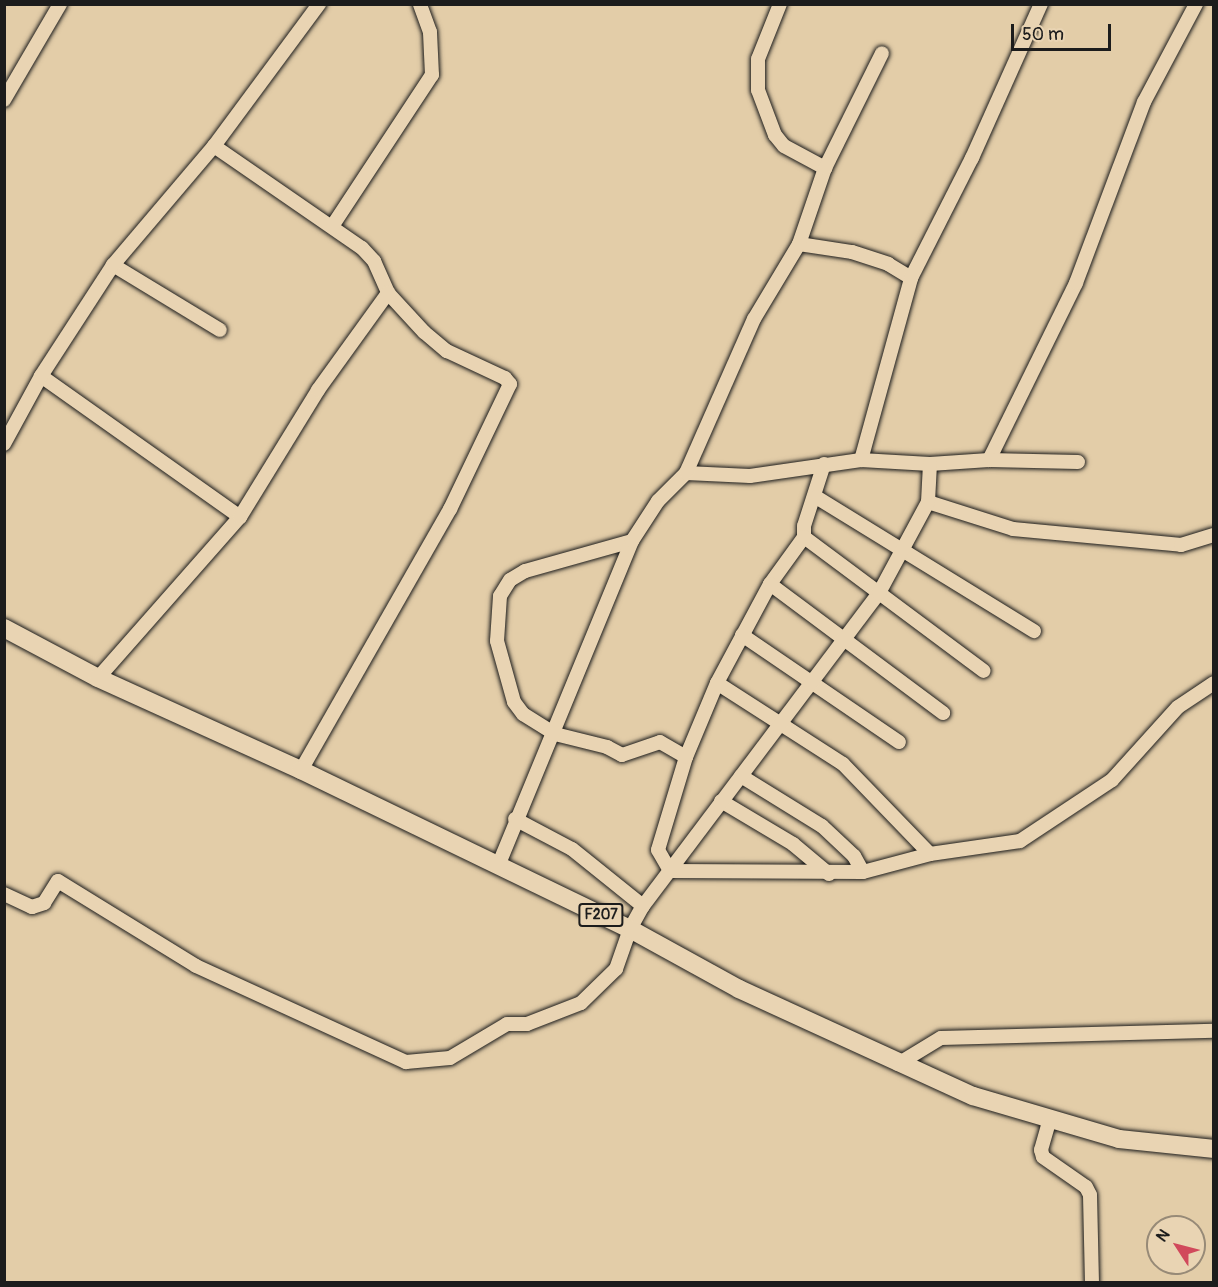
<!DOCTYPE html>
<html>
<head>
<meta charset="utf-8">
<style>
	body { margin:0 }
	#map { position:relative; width:1218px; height:1287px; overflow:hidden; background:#e3cda8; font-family:Pangolin,sans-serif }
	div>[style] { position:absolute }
	.roads { filter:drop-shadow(0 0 2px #1c1c1c) drop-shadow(0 0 2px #1c1c1c) }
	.minor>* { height:14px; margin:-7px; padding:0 7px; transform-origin:7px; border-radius:7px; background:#e9d4b3 }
	.major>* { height:18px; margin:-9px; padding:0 9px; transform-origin:9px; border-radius:9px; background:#e9d4b3 }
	span { translate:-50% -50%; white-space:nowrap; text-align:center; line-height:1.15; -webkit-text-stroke:4.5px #e9d4b3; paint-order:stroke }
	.shield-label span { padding:2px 4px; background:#e9d4b3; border:2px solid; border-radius:4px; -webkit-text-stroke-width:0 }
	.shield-label { font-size:14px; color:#1c1c1c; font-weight:700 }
	.frame { position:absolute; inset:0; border:6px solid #1c1c1c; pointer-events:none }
	.north { position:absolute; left:1146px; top:1215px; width:60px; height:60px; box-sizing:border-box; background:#e9d4b3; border:2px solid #978a77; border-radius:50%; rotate:306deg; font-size:16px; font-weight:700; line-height:24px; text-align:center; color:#1c1c1c }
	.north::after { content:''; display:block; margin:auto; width:21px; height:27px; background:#d1495b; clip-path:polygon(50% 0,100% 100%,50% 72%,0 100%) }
	.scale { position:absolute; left:1011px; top:24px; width:100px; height:27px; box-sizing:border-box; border:3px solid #1c1c1c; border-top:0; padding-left:8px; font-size:18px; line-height:21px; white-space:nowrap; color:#1c1c1c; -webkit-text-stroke:4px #e9d4b3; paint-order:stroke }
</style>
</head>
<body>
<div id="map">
	<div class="roads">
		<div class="minor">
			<i style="left:780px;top:4px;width:59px;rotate:111.8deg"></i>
			<i style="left:758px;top:59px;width:31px;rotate:90deg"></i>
			<i style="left:758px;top:90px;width:48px;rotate:69.3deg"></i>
			<i style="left:775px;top:135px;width:14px;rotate:51deg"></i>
			<i style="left:784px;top:146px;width:47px;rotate:28.2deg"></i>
			<i style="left:4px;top:100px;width:111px;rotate:-59.7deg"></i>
			<i style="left:214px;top:146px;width:180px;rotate:34.6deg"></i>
			<i style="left:362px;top:248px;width:18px;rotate:47deg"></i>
			<i style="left:374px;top:261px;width:35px;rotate:66deg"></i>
			<i style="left:388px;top:293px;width:53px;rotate:47.3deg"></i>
			<i style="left:424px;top:332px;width:30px;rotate:40deg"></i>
			<i style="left:447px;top:351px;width:64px;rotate:25deg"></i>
			<i style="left:505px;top:378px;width:8px;rotate:50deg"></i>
			<i style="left:510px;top:384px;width:139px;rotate:115.6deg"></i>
			<i style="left:450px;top:509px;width:301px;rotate:119.7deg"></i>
			<i style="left:333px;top:225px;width:180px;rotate:-56.6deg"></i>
			<i style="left:432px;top:75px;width:43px;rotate:-92.7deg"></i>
			<i style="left:430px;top:32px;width:30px;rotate:-110deg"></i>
			<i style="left:799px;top:244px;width:54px;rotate:8.6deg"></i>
			<i style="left:852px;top:252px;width:38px;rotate:18deg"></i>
			<i style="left:888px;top:264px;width:27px;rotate:31deg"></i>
			<i style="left:113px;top:265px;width:125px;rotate:31.3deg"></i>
			<i style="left:41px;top:376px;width:244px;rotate:35.3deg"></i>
			<i style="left:4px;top:444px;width:77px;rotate:-61.4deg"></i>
			<i style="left:41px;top:376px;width:132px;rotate:-57deg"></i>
			<i style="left:113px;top:265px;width:156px;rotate:-49.7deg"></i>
			<i style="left:214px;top:146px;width:177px;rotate:-53.5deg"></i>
			<i style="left:861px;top:460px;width:189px;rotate:-74.6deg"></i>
			<i style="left:911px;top:278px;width:135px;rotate:-63.1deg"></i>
			<i style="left:972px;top:158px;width:169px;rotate:-65.9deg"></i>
			<i style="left:989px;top:460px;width:197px;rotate:-63.8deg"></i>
			<i style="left:1076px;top:283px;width:193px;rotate:-69.4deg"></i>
			<i style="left:1144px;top:102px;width:111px;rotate:-62deg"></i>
			<i style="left:824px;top:464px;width:65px;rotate:107.9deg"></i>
			<i style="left:804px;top:526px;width:11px;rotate:90deg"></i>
			<i style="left:804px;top:537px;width:58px;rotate:125.9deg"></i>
			<i style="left:770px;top:584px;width:112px;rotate:118.2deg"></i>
			<i style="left:717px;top:683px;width:80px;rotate:112.7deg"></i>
			<i style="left:686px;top:757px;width:97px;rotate:106.8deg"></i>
			<i style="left:658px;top:850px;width:24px;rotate:60deg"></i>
			<i style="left:670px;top:871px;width:193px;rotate:0.3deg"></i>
			<i style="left:863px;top:872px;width:69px;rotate:-15deg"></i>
			<i style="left:930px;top:854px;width:91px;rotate:-8.2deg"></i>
			<i style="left:1020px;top:841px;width:110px;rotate:-33.5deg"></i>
			<i style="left:1112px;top:780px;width:98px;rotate:-47.9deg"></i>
			<i style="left:1178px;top:707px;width:43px;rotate:-33.7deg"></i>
			<i style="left:686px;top:473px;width:64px;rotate:2.7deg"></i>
			<i style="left:750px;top:476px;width:112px;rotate:-8.2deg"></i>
			<i style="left:861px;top:460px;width:69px;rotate:3.3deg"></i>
			<i style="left:930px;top:464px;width:59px;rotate:-3.9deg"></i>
			<i style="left:989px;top:460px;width:89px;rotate:1.3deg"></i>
			<i style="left:816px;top:497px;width:256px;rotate:31.6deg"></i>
			<i style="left:928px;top:502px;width:89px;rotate:17.6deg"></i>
			<i style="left:1013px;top:529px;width:169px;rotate:5.4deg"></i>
			<i style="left:1181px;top:545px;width:34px;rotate:-17deg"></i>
			<i style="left:804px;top:537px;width:224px;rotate:36.7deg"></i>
			<i style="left:632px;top:541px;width:111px;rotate:164.3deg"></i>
			<i style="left:525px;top:571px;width:17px;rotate:149deg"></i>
			<i style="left:510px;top:580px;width:19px;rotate:122deg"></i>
			<i style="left:500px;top:596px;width:45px;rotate:93.8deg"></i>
			<i style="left:497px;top:641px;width:63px;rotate:74.4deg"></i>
			<i style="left:514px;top:702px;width:15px;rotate:53deg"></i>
			<i style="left:523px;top:714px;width:38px;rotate:32deg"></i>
			<i style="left:555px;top:734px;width:54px;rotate:14deg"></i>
			<i style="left:607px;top:747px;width:17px;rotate:28deg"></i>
			<i style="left:622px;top:755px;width:40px;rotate:-18.9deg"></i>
			<i style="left:660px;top:742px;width:30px;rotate:30deg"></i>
			<i style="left:770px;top:584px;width:216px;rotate:36.7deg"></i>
			<i style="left:742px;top:635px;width:190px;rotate:34.3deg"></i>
			<i style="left:98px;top:678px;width:215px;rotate:-48.6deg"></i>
			<i style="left:240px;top:517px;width:149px;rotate:-58.4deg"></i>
			<i style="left:318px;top:390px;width:120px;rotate:-54.2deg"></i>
			<i style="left:717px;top:683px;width:150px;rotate:32.7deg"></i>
			<i style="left:843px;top:764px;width:125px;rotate:46deg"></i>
			<i style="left:741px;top:776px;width:95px;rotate:31.7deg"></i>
			<i style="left:822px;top:826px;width:44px;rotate:43.2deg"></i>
			<i style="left:854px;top:856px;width:18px;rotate:61deg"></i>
			<i style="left:721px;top:801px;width:84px;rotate:30.8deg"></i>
			<i style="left:793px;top:844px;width:47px;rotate:39.8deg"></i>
			<i style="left:515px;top:819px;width:64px;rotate:27.8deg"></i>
			<i style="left:572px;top:849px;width:91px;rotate:38.8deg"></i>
			<i style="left:498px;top:866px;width:352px;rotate:-67.6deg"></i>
			<i style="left:632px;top:541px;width:48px;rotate:-57deg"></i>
			<i style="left:658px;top:501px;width:40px;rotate:-45deg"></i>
			<i style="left:686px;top:473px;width:168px;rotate:-66.2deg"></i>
			<i style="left:754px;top:319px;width:87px;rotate:-59deg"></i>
			<i style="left:799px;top:244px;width:80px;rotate:-71.1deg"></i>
			<i style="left:825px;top:168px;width:128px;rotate:-63.6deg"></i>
			<i style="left:4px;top:894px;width:31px;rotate:25deg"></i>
			<i style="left:32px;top:907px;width:13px;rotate:-18deg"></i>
			<i style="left:44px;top:903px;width:26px;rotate:-58deg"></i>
			<i style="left:58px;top:881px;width:162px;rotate:31.6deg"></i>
			<i style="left:196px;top:966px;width:231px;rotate:24.6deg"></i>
			<i style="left:406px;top:1062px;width:44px;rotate:-5.2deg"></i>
			<i style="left:450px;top:1058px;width:66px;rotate:-30.8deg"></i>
			<i style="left:507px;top:1024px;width:20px"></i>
			<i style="left:527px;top:1024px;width:58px;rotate:-21.3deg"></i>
			<i style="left:581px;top:1003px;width:49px;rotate:-44.2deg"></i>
			<i style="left:616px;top:969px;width:42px;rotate:-70.7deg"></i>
			<i style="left:630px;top:929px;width:26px;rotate:-61deg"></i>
			<i style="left:643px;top:906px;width:392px;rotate:-53deg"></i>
			<i style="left:879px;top:593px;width:103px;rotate:-61.7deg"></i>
			<i style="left:928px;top:502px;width:38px;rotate:-87deg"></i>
			<i style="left:898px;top:1064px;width:50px;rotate:-31.2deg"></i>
			<i style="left:941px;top:1038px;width:273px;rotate:-1.5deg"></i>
			<i style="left:1049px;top:1122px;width:29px;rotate:106deg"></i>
			<i style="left:1041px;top:1150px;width:7px;rotate:74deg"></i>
			<i style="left:1043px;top:1157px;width:52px;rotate:34.9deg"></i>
			<i style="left:1086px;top:1187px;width:9px;rotate:63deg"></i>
			<i style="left:1090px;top:1195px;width:87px;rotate:88.7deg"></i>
		</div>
		<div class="major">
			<i style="left:4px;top:628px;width:106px;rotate:28deg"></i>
			<i style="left:98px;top:678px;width:223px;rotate:24.4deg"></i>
			<i style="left:301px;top:770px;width:365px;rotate:25.8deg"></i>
			<i style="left:630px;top:929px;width:124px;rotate:28.8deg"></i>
			<i style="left:739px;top:989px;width:257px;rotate:24.6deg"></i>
			<i style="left:973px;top:1096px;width:152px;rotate:16.4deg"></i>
			<i style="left:1119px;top:1139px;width:96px;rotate:6deg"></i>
		</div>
	</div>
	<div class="shield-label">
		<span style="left:601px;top:915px">F207</span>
	</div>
	<div class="frame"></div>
	<div class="north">N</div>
	<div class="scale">50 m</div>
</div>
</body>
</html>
